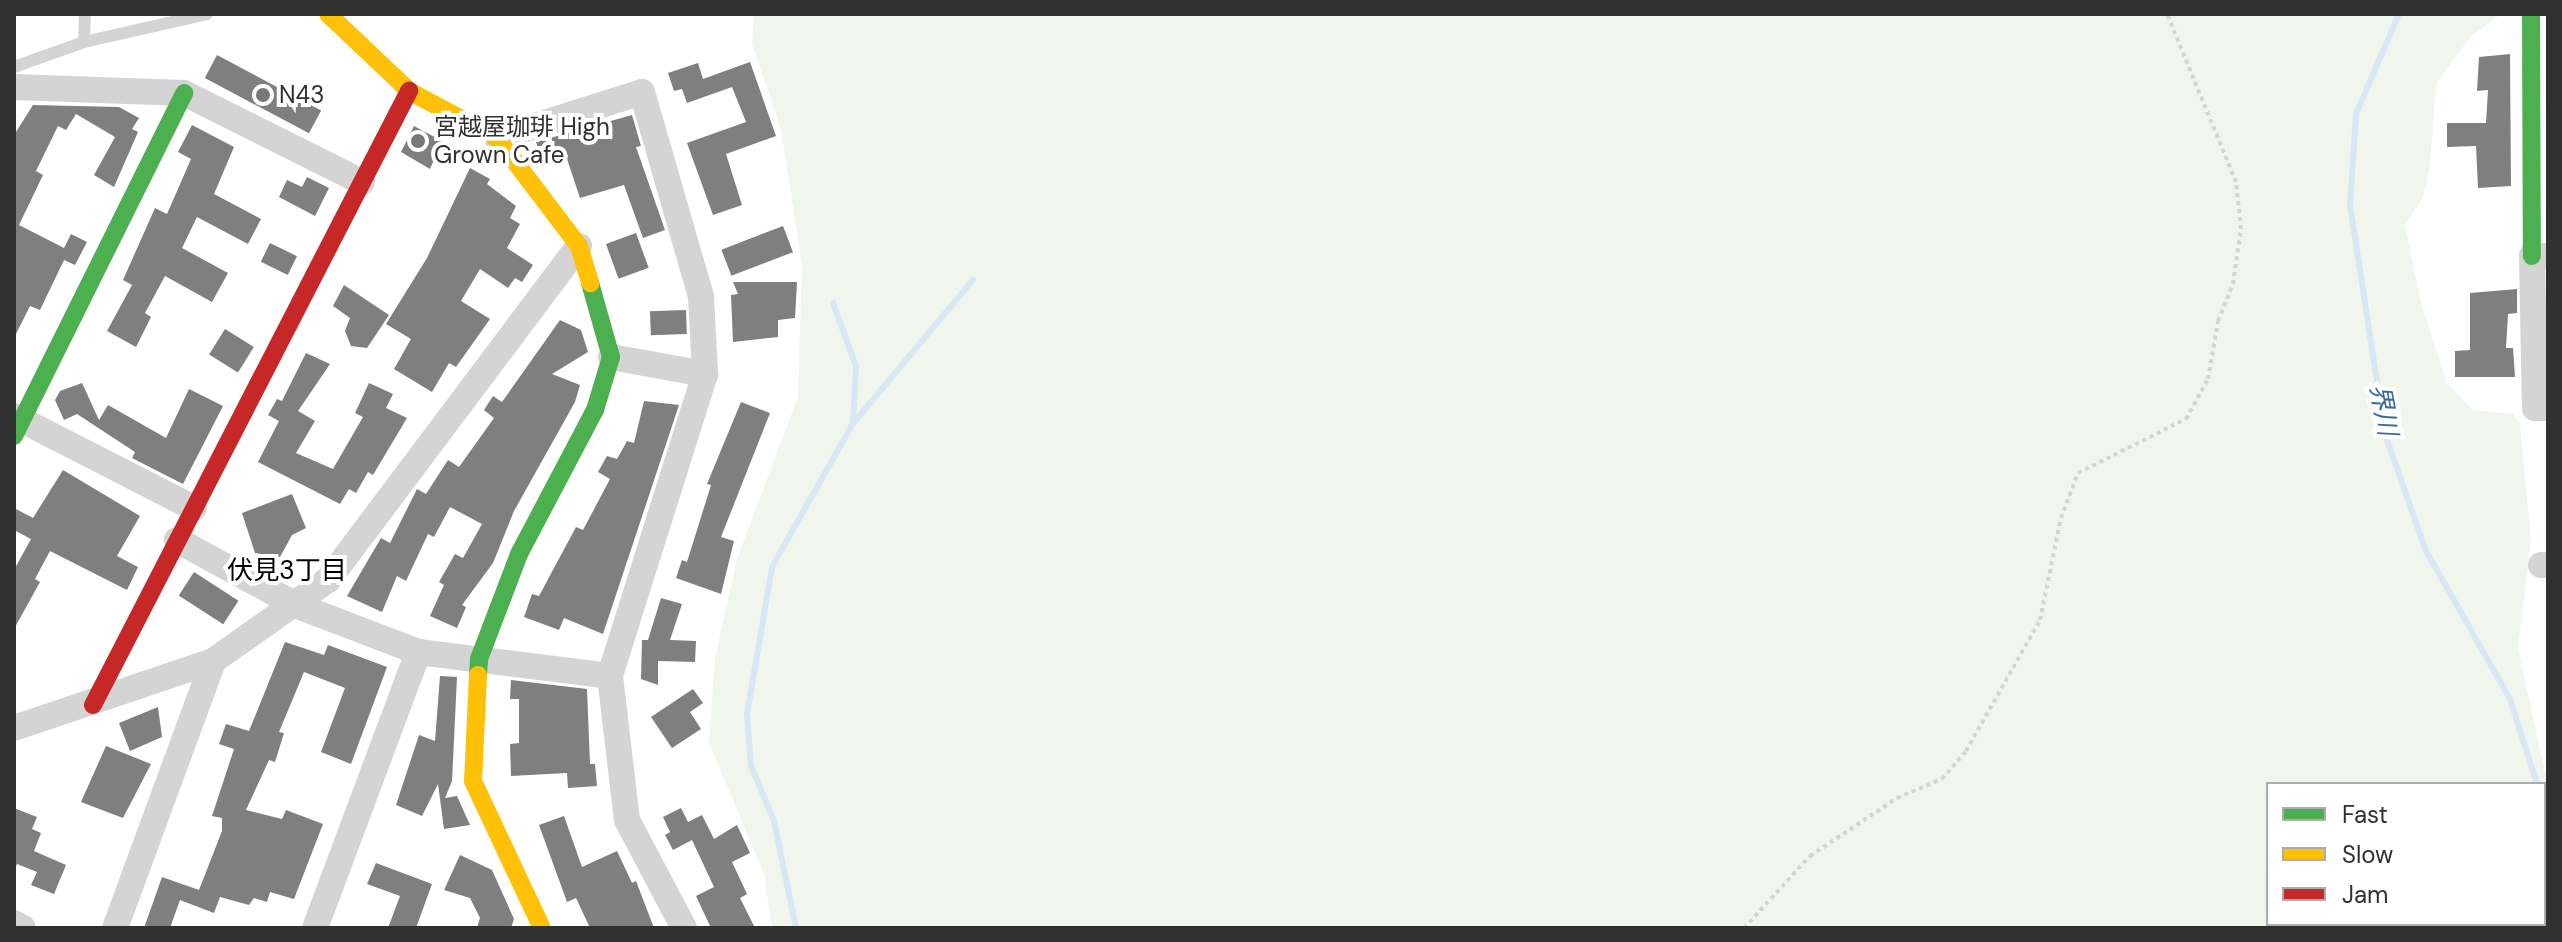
<!DOCTYPE html>
<html>
<head>
<meta charset="utf-8">
<style>
	body { margin:0 }
	#map { position:relative; width:2562px; height:942px; overflow:hidden; background:#fff; font-family:"DM Sans","Noto Sans JP",sans-serif }
	div>[style] { position:absolute }
	.green>* { inset:0; background:#f1f6ed }
	.stream>* { height:6px; margin:-3px; padding:0 3px; transform-origin:3px; border-radius:3px; background:#d9e6f4 }
	.building>* { inset:0; background:#7f7f7f; transform-origin:0 0 }
	.path>* { height:4px; margin-top:-2px; transform-origin:0; background:repeating-linear-gradient(90deg,#d4d4d4 0 4px,transparent 0 8px) }
	.lane>* { height:12px; margin:-6px; padding:0 6px; transform-origin:6px; border-radius:6px; background:#d4d4d4 }
	.street>* { height:26px; margin:-13px; padding:0 13px; transform-origin:13px; border-radius:13px; background:#d4d4d4 }
	.fast>* { height:18px; margin:-9px; padding:0 9px; transform-origin:9px; border-radius:9px; background:#4caf50 }
	.slow>* { height:18px; margin:-9px; padding:0 9px; transform-origin:9px; border-radius:9px; background:#ffc107 }
	.jam>* { height:18px; margin:-9px; padding:0 9px; transform-origin:9px; border-radius:9px; background:#c62828 }
	.dots>* { width:22px; height:22px; translate:-50% -50%; box-sizing:border-box; border:4px solid #fff; border-radius:50% }
	span { translate:-50% -50%; white-space:nowrap; text-align:center; line-height:1.15; -webkit-text-stroke:8px #fff; paint-order:stroke }
	.poi-label { font-size:24px; color:#303030 }
	.left { translate:0 -50%; text-align:left }
	.water-label { font-size:26px; color:#376999; font-style:italic }
	.neighbourhood-label { font-size:26px; color:#000 }
	.frame { position:absolute; inset:0; border:16px solid #303030; pointer-events:none }
	.legend { position:absolute; left:2266px; top:782px; width:280px; height:144px; box-sizing:border-box; background:#fff; border:2px solid #acacac; margin:0; padding:10px 14px; list-style:none; font-size:24px; color:#303030 }
	.legend li { display:flex; align-items:center; gap:16px; height:40px }
	.legend b { width:40px; border:2px solid #acacac }
</style>
</head>
<body>
<div id="map">
	<div class="green">
		<i style="clip-path:polygon(754px 14px,2501px 14px,2471px 36px,2436px 84px,2430px 165px,2423px 197px,2405px 225px,2421px 303px,2447px 383px,2473px 410px,2513px 414px,2520px 423px,2531px 541px,2518px 648px,2548px 786px,2544px 791px,2544px 784px,2268px 784px,2268px 924px,2311px 924px,2298px 928px,772px 928px,764px 874px,709px 743px,715px 658px,737px 559px,798px 397px,802px 265px,781px 129px,752px 44px)"></i>
	</div>
	<div class="stream">
		<i style="left:2399px;top:14px;width:109px;rotate:113.3deg"></i>
		<i style="left:2356px;top:114px;width:91px;rotate:93.8deg"></i>
		<i style="left:2350px;top:205px;width:232px;rotate:81.3deg"></i>
		<i style="left:2385px;top:434px;width:124px;rotate:70.7deg"></i>
		<i style="left:2426px;top:551px;width:170px;rotate:60.4deg"></i>
		<i style="left:2510px;top:699px;width:89px;rotate:72.4deg"></i>
		<i style="left:855px;top:421px;width:184px;rotate:-50.1deg"></i>
		<i style="left:2544px;top:808px;width:14px;rotate:73deg"></i>
		<i style="left:796px;top:928px;width:109px;rotate:-101.6deg"></i>
		<i style="left:774px;top:821px;width:60px;rotate:-112.7deg"></i>
		<i style="left:751px;top:766px;width:52px;rotate:-94.4deg"></i>
		<i style="left:747px;top:714px;width:149px;rotate:-80.3deg"></i>
		<i style="left:772px;top:567px;width:165px;rotate:-60.6deg"></i>
		<i style="left:853px;top:423px;width:57px;rotate:-87deg"></i>
		<i style="left:856px;top:366px;width:67px;rotate:-110.1deg"></i>
	</div>
	<div class="building">
		<i style="clip-path:polygon(2510px 54px,2511px 186px,2478px 188px,2476px 146px,2447px 147px,2447px 123px,2486px 123px,2488px 90px,2477px 91px,2479px 57px)"></i>
		<i style="left:217px;top:55px;width:118px;height:26px;rotate:28deg"></i>
		<i style="clip-path:polygon(750px 62px,776px 136px,726px 154px,742px 205px,713px 215px,687px 143px,746px 122px,732px 87px,687px 103px,682px 89px,674px 91px,668px 73px,698px 63px,703px 79px)"></i>
		<i style="clip-path:polygon(33px 105px,119px 107px,139px 118px,132px 129px,138px 132px,114px 187px,94px 175px,115px 137px,76px 114px,66px 130px,58px 126px,36px 171px,43px 175px,19px 225px,64px 248px,71px 234px,87px 242px,75px 265px,64px 260px,40px 310px,30px 306px,14px 338px,14px 135px)"></i>
		<i style="clip-path:polygon(632px 115px,641px 146px,636px 147px,665px 230px,643px 238px,624px 185px,580px 198px,566px 156px,543px 163px,536px 142px)"></i>
		<i style="clip-path:polygon(192px 125px,234px 147px,214px 194px,261px 219px,248px 244px,197px 217px,182px 248px,228px 273px,212px 302px,165px 276px,145px 313px,151px 317px,136px 347px,107px 331px,132px 285px,123px 280px,155px 208px,167px 214px,191px 159px,178px 152px)"></i>
		<i style="clip-path:polygon(414px 126px,442px 141px,430px 169px,401px 152px)"></i>
		<i style="clip-path:polygon(470px 168px,490px 179px,487px 184px,516px 206px,510px 218px,520px 224px,507px 248px,533px 265px,522px 282px,515px 278px,508px 288px,480px 269px,461px 301px,490px 319px,456px 367px,449px 363px,432px 392px,394px 369px,411px 339px,386px 324px,427px 258px)"></i>
		<i style="clip-path:polygon(307px 177px,329px 188px,315px 216px,279px 197px,287px 180px,302px 187px)"></i>
		<i style="left:783px;top:226px;width:28px;height:66px;rotate:69deg"></i>
		<i style="left:636px;top:233px;width:37px;height:32px;rotate:70deg"></i>
		<i style="left:270px;top:243px;width:30px;height:21px;rotate:26deg"></i>
		<i style="clip-path:polygon(733px 282px,797px 282px,795px 318px,778px 320px,778px 337px,733px 342px,731px 295px,738px 294px)"></i>
		<i style="clip-path:polygon(344px 285px,389px 315px,367px 348px,351px 346px,345px 331px,350px 318px,333px 306px)"></i>
		<i style="clip-path:polygon(2517px 289px,2517px 313px,2508px 314px,2506px 348px,2513px 348px,2515px 377px,2455px 377px,2455px 351px,2470px 350px,2470px 293px)"></i>
		<i style="left:686px;top:310px;width:24px;height:36px;rotate:88deg"></i>
		<i style="clip-path:polygon(560px 320px,581px 330px,588px 352px,552px 374px,580px 385px,575px 402px,514px 511px,493px 563px,462px 605px,466px 607px,457px 628px,430px 616px,444px 585px,439px 582px,455px 554px,463px 558px,482px 524px,450px 507px,434px 537px,428px 534px,406px 581px,397px 576px,382px 612px,347px 596px,381px 538px,390px 543px,417px 489px,426px 494px,448px 460px,459px 467px,494px 418px,484px 410px,493px 396px,502px 402px)"></i>
		<i style="left:225px;top:329px;width:34px;height:30px;rotate:32deg"></i>
		<i style="clip-path:polygon(306px 353px,330px 364px,298px 411px,315px 421px,296px 453px,333px 469px,363px 417px,355px 413px,369px 383px,393px 394px,386px 408px,407px 418px,373px 475px,368px 472px,356px 493px,349px 489px,340px 504px,258px 462px,279px 421px,268px 415px,277px 399px,282px 401px)"></i>
		<i style="clip-path:polygon(82px 383px,99px 420px,108px 405px,166px 438px,189px 389px,223px 406px,183px 484px,132px 458px,135px 452px,77px 414px,64px 420px,55px 400px,60px 391px)"></i>
		<i style="clip-path:polygon(644px 401px,679px 405px,603px 634px,564px 618px,559px 630px,524px 617px,532px 594px,539px 596px,576px 527px,583px 530px,610px 479px,598px 472px,607px 456px,617px 459px,627px 441px,634px 443px)"></i>
		<i style="clip-path:polygon(741px 402px,770px 413px,721px 537px,734px 541px,721px 594px,676px 578px,682px 560px,687px 562px,711px 485px,707px 484px)"></i>
		<i style="clip-path:polygon(63px 470px,140px 516px,117px 556px,138px 567px,127px 590px,50px 551px,35px 579px,40px 582px,14px 629px,14px 570px,31px 539px,14px 530px,14px 508px,33px 518px)"></i>
		<i style="clip-path:polygon(292px 494px,306px 528px,292px 535px,280px 557px,255px 553px,242px 513px)"></i>
		<i style="left:194px;top:572px;width:53px;height:28px;rotate:33deg"></i>
		<i style="clip-path:polygon(661px 598px,682px 604px,670px 640px,696px 641px,695px 662px,658px 661px,658px 685px,641px 679px,642px 640px,648px 640px)"></i>
		<i style="clip-path:polygon(285px 642px,324px 655px,328px 645px,387px 667px,351px 764px,321px 752px,345px 688px,304px 672px,279px 732px,284px 733px,275px 762px,269px 760px,246px 810px,282px 819px,286px 810px,323px 824px,294px 899px,270px 892px,267px 902px,254px 898px,249px 905px,220px 897px,214px 913px,180px 900px,170px 928px,144px 928px,162px 877px,199px 890px,222px 831px,222px 818px,212px 816px,234px 749px,219px 744px,226px 724px,249px 731px)"></i>
		<i style="clip-path:polygon(440px 676px,457px 677px,452px 781px,445px 798px,457px 796px,470px 825px,444px 829px,438px 784px,422px 816px,396px 805px,419px 735px,435px 741px)"></i>
		<i style="clip-path:polygon(511px 680px,587px 689px,590px 764px,595px 764px,597px 786px,568px 788px,567px 773px,511px 776px,510px 744px,519px 743px,519px 699px,510px 699px)"></i>
		<i style="clip-path:polygon(693px 689px,703px 703px,690px 712px,701px 729px,672px 748px,651px 717px)"></i>
		<i style="clip-path:polygon(158px 707px,162px 737px,130px 751px,119px 723px)"></i>
		<i style="clip-path:polygon(106px 746px,151px 764px,123px 818px,81px 802px)"></i>
		<i style="clip-path:polygon(14px 808px,37px 817px,32px 829px,41px 833px,34px 851px,66px 865px,54px 894px,31px 885px,37px 872px,17px 864px,14px 871px)"></i>
		<i style="clip-path:polygon(681px 808px,688px 822px,702px 815px,714px 839px,737px 825px,750px 853px,732px 862px,747px 894px,740px 898px,755px 928px,711px 928px,696px 896px,714px 887px,692px 840px,673px 850px,665px 835px,670px 832px,663px 817px)"></i>
		<i style="clip-path:polygon(564px 816px,582px 867px,617px 851px,632px 883px,636px 881px,654px 928px,590px 928px,576px 898px,567px 902px,539px 825px)"></i>
		<i style="clip-path:polygon(460px 855px,492px 870px,514px 919px,511px 928px,477px 928px,480px 918px,470px 898px,444px 890px)"></i>
		<i style="clip-path:polygon(376px 863px,432px 884px,416px 928px,388px 928px,400px 896px,367px 884px)"></i>
	</div>
	<div class="path">
		<i style="left:1744px;top:928px;width:98px;rotate:-47.5deg"></i>
		<i style="left:1810px;top:856px;width:105px;rotate:-33.7deg"></i>
		<i style="left:1897px;top:798px;width:49px;rotate:-22.9deg"></i>
		<i style="left:1942px;top:779px;width:37px;rotate:-49deg"></i>
		<i style="left:1966px;top:751px;width:150px;rotate:-60.5deg"></i>
		<i style="left:2040px;top:620px;width:104px;rotate:-78.4deg"></i>
		<i style="left:2061px;top:518px;width:48px;rotate:-69.3deg"></i>
		<i style="left:2078px;top:473px;width:121px;rotate:-26.6deg"></i>
		<i style="left:2186px;top:419px;width:46px;rotate:-61.2deg"></i>
		<i style="left:2208px;top:379px;width:59px;rotate:-80.2deg"></i>
		<i style="left:2218px;top:321px;width:40px;rotate:-68deg"></i>
		<i style="left:2233px;top:284px;width:56px;rotate:-81.7deg"></i>
		<i style="left:2241px;top:229px;width:47px;rotate:-96.1deg"></i>
		<i style="left:2236px;top:182px;width:182px;rotate:-112.3deg"></i>
	</div>
	<div class="lane">
		<i style="left:84px;top:42px;width:28px;rotate:-88deg"></i>
		<i style="left:14px;top:67px;width:74px;rotate:-19.7deg"></i>
		<i style="left:84px;top:42px;width:126px;rotate:-12.8deg"></i>
	</div>
	<div class="street">
		<i style="left:14px;top:87px;width:170px;rotate:2deg"></i>
		<i style="left:184px;top:93px;width:199px;rotate:26.6deg"></i>
		<i style="left:497px;top:138px;width:152px;rotate:-17.6deg"></i>
		<i style="left:642px;top:92px;width:213px;rotate:73.9deg"></i>
		<i style="left:701px;top:297px;width:77px;rotate:87deg"></i>
		<i style="left:705px;top:374px;width:317px;rotate:107.5deg"></i>
		<i style="left:610px;top:676px;width:145px;rotate:83.3deg"></i>
		<i style="left:627px;top:820px;width:122px;rotate:62.2deg"></i>
		<i style="left:2548px;top:256px;width:16px;rotate:180deg"></i>
		<i style="left:2532px;top:256px;width:152px;rotate:88.9deg"></i>
		<i style="left:2535px;top:408px;width:13px"></i>
		<i style="left:611px;top:357px;width:96px;rotate:10.3deg"></i>
		<i style="left:14px;top:416px;width:202px;rotate:27.1deg"></i>
		<i style="left:177px;top:540px;width:138px;rotate:28.6deg"></i>
		<i style="left:298px;top:606px;width:129px;rotate:21deg"></i>
		<i style="left:418px;top:652px;width:193px;rotate:7.1deg"></i>
		<i style="left:2541px;top:565px;width:7px"></i>
		<i style="left:14px;top:728px;width:210px;rotate:-18.6deg"></i>
		<i style="left:213px;top:661px;width:141px;rotate:-35.2deg"></i>
		<i style="left:328px;top:580px;width:418px;rotate:-53.1deg"></i>
		<i style="left:14px;top:923px;width:10px;rotate:29deg"></i>
		<i style="left:115px;top:928px;width:284px;rotate:-69.8deg"></i>
		<i style="left:315px;top:928px;width:295px;rotate:-69.5deg"></i>
	</div>
	<div class="fast">
		<i style="left:2531px;top:14px;width:242px;rotate:89.8deg"></i>
		<i style="left:14px;top:436px;width:383px;rotate:-63.6deg"></i>
		<i style="left:478px;top:675px;width:16px;rotate:-86deg"></i>
		<i style="left:479px;top:659px;width:112px;rotate:-69.1deg"></i>
		<i style="left:519px;top:554px;width:163px;rotate:-62.2deg"></i>
		<i style="left:595px;top:410px;width:55px;rotate:-73.2deg"></i>
		<i style="left:611px;top:357px;width:77px;rotate:-105.8deg"></i>
	</div>
	<div class="slow">
		<i style="left:328px;top:14px;width:112px;rotate:43.5deg"></i>
		<i style="left:409px;top:91px;width:100px;rotate:28.1deg"></i>
		<i style="left:497px;top:138px;width:136px;rotate:52.8deg"></i>
		<i style="left:579px;top:246px;width:39px;rotate:73deg"></i>
		<i style="left:478px;top:675px;width:106px;rotate:92.7deg"></i>
		<i style="left:473px;top:781px;width:162px;rotate:64.9deg"></i>
	</div>
	<div class="jam">
		<i style="left:93px;top:705px;width:691px;rotate:-62.77deg"></i>
	</div>
	<div class="dots">
		<i style="left:263px;top:95px;background:#787878"></i>
		<i style="left:418px;top:141px;background:#787878"></i>
	</div>
	<div class="poi-label">
		<span class="left" style="left:279px;top:95px">N43</span>
		<span class="left" style="left:434px;top:141px">宮越屋珈琲 High<br>Grown Cafe</span>
	</div>
	<div class="water-label">
		<span style="left:2383px;top:410px;rotate:79deg">界川</span>
	</div>
	<div class="neighbourhood-label">
		<span style="left:287px;top:571px">伏見3丁目</span>
	</div>
	<div class="frame"></div>
	<ul class="legend">
	<li><b style="height:10px;background:#4caf50"></b>Fast</li>
	<li><b style="height:10px;background:#ffc107"></b>Slow</li>
	<li><b style="height:10px;background:#c62828"></b>Jam</li>
	</ul>
</div>
</body>
</html>
